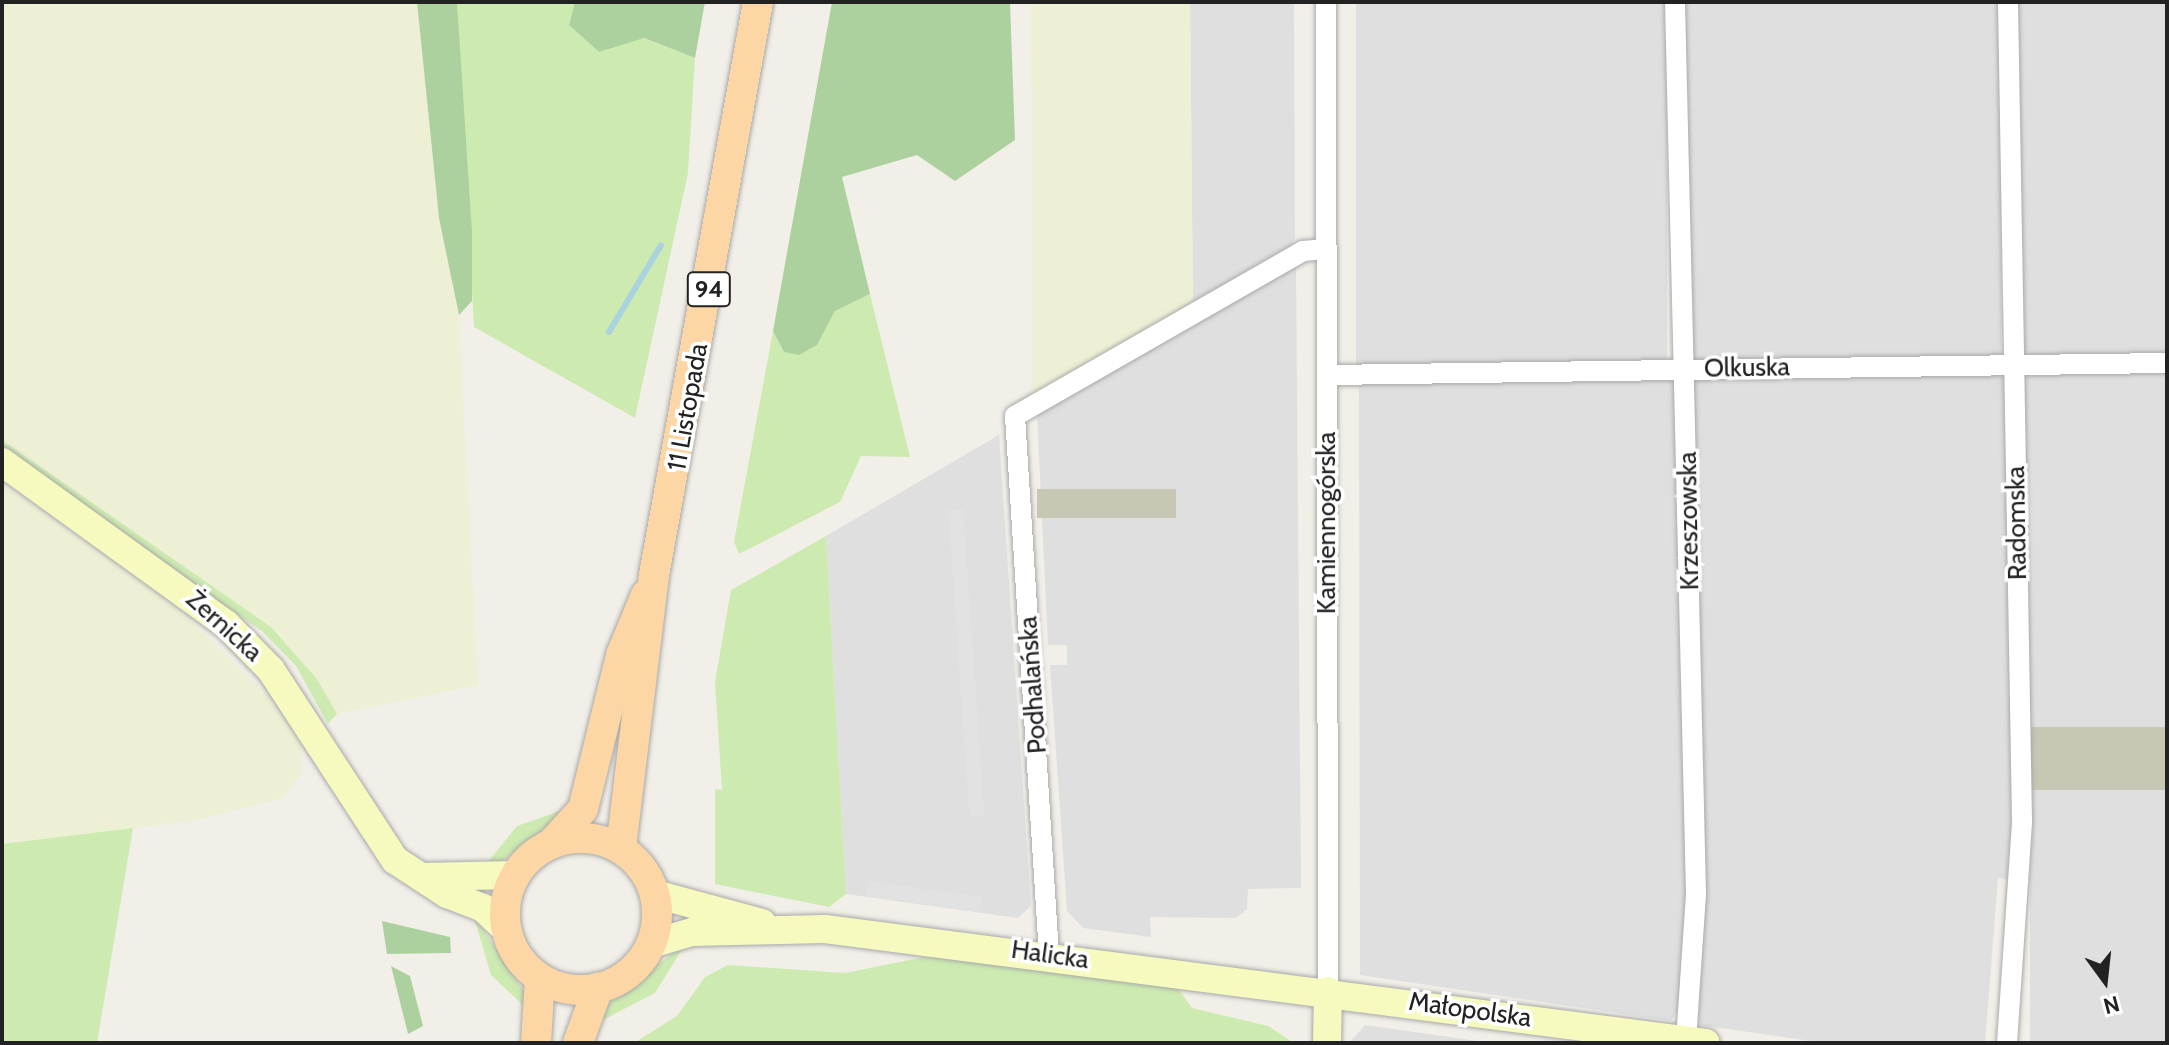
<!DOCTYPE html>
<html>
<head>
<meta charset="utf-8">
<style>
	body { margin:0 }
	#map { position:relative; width:2169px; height:1045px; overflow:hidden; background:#f2efe9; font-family:Cabin,sans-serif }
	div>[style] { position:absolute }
	.residential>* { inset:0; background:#e0dfdf; transform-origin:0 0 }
	.construction>* { inset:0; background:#c7c7b4; transform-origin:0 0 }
	.farmland>* { inset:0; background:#eef0d5 }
	.grass>* { inset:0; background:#cdebb0 }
	.forest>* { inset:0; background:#add19e }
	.parking>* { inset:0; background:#e2e2e2; transform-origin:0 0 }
	.stream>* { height:6px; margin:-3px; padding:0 3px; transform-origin:3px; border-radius:3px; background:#aad3df }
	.roads { filter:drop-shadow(0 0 2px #a9a9a9) drop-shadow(0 0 2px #a9a9a9) }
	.street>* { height:20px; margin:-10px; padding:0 10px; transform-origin:10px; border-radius:10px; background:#fff }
	.secondary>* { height:28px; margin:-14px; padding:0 14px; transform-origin:14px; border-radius:14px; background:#f7fabf }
	.primary>* { height:30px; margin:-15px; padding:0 15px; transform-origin:15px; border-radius:15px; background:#fcd6a4 }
	.primary>.ring { margin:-15px; padding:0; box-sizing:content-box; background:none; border:30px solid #fcd6a4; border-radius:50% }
	span { translate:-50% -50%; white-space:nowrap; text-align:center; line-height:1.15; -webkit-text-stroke:7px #fff; paint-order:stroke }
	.shield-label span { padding:2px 6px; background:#fff; border:2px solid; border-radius:6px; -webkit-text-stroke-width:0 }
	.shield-label { font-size:24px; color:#222; font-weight:700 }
	.street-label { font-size:26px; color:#222 }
	.frame { position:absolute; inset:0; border:4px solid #222; pointer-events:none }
	.north { position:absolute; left:2065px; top:941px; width:80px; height:80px; -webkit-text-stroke:6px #fff; paint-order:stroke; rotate:165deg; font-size:22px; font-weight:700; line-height:32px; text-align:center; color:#222 }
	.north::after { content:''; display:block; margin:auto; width:28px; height:36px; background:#222; clip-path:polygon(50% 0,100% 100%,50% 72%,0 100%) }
</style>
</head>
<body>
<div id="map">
	<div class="residential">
		<i style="clip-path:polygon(1190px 2px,1294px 2px,1295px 238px,1289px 250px,1193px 304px)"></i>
		<i style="left:1356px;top:2px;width:311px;height:365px"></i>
		<i style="left:1682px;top:2px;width:319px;height:361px"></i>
		<i style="left:2016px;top:2px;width:151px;height:355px"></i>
		<i style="clip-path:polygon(1296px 266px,1301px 888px,1248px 889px,1247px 909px,1236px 918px,1150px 917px,1151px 937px,1083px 928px,1067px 911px,1050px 665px,1067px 665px,1067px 645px,1048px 645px,1037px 413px)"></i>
		<i style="clip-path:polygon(2167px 369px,2167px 727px,2029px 729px,2023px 380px,2028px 371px)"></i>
		<i style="clip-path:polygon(2007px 371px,2013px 880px,1998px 878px,1985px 1043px,1825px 1043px,1700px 1025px,1694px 1014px,1693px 375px)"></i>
		<i style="clip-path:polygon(1677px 375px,1688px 911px,1680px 1007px,1671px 1021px,1360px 975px,1359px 382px)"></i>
		<i style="clip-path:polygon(999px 435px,1031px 906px,1018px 918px,846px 894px,826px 536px)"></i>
		<i style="left:2167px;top:790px;width:253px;height:137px;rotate:90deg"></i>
		<i style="clip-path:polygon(1365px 1025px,1492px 1043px,1349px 1043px)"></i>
	</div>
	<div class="construction">
		<i style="left:1037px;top:489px;width:139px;height:29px"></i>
		<i style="left:2167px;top:727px;width:63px;height:138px;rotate:90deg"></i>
	</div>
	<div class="farmland">
		<i style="clip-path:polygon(2px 2px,417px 2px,439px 218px,459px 315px,478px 685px,337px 714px,271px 627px,2px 440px)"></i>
		<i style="clip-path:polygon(1031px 2px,1190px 2px,1193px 304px,1032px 394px)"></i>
		<i style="clip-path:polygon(2px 482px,183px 613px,268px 696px,302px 745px,301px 774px,283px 798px,197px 820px,2px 844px)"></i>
	</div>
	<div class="grass">
		<i style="clip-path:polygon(457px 2px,575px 2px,569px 25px,599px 52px,643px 38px,695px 58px,688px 173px,635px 418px,474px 327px)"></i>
		<i style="clip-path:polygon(870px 294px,910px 457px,861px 456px,840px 502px,739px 554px,734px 542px,773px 331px,784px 352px,817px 345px,835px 311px)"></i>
		<i style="clip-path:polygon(2px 440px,271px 627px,317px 679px,337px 714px,328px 724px,296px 666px,262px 631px,92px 518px,2px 448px)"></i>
		<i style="clip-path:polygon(826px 536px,846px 894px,829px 907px,715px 884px,715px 789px,722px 790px,715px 682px,731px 590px)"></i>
		<i style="clip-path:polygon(571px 807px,501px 862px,483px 868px,517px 826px)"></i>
		<i style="clip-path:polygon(133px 828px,97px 1043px,2px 1043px,2px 844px)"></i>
		<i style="clip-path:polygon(473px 914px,524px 991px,526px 1008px,491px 975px)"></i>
		<i style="clip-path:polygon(686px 943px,655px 993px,601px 1021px,606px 1004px)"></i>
		<i style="clip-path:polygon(924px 957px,1174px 983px,1192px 1008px,1268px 1026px,1294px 1043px,634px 1043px,677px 1016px,705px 977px,728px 965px,845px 973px)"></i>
	</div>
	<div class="forest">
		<i style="clip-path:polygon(417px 2px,457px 2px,472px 232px,472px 301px,459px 315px,439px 218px)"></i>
		<i style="clip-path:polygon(575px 2px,705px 2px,695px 58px,644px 38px,599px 52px,569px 25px)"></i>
		<i style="clip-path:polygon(832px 2px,1010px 2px,1015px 140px,955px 181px,917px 155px,842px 177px,870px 294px,835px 311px,817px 345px,799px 355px,784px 352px,773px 331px)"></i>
		<i style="clip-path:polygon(382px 921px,450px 937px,451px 953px,387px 954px)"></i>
		<i style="clip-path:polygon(391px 966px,410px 976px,423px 1026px,408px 1034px)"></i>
	</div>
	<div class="parking">
		<i style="left:963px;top:509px;width:307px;height:15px;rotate:86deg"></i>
		<i style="left:868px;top:881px;width:115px;height:15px;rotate:8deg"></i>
	</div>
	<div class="stream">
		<i style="left:609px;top:332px;width:101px;rotate:-59.1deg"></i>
	</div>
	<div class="roads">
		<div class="street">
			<i style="left:1326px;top:2px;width:989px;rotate:89.88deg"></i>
			<i style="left:1675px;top:2px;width:892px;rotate:88.65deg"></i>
			<i style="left:1696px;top:894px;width:146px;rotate:93.9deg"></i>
			<i style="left:1327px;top:375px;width:840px;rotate:-0.82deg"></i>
			<i style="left:1049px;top:955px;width:540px;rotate:-93.61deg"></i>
			<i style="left:1015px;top:416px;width:332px;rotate:-29.8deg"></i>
			<i style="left:1303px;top:251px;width:23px;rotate:-5deg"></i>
			<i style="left:2007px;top:1043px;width:223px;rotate:-86.1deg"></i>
			<i style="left:2022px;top:821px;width:819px;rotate:-90.98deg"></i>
		</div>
		<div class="secondary">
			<i style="left:2px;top:462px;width:276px;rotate:35.9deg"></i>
			<i style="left:226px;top:624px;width:64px;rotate:45.6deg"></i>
			<i style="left:271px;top:670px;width:227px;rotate:56.9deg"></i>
			<i style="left:395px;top:860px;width:62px;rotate:33.2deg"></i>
			<i style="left:447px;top:894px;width:39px;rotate:21deg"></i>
			<i style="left:483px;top:908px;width:33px;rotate:43deg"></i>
			<i style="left:421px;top:877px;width:95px;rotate:-1.2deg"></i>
			<i style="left:655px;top:894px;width:111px;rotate:15.2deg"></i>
			<i style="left:651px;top:944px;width:43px;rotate:-16.3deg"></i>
			<i style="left:692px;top:932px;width:133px;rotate:-1.3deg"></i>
			<i style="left:825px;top:929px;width:888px;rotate:7.37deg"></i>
			<i style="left:1327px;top:1043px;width:52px;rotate:-88.9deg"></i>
		</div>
		<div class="primary">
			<i class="ring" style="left:505px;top:838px;width:122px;height:122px"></i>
			<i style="left:551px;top:844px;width:47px;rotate:-47.6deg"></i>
			<i style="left:583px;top:809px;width:159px;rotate:-76.1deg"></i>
			<i style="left:621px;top:655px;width:65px;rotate:-67.4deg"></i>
			<i style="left:621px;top:848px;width:275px;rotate:-83.1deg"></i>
			<i style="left:654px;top:575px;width:582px;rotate:-79.71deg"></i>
			<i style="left:536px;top:1043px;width:65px;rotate:-86.5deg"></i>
			<i style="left:578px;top:1043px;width:59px;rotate:-70deg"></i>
		</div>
	</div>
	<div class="shield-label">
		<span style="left:709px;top:289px">94</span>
	</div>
	<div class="street-label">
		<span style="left:1747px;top:368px;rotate:-1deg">Olkuska</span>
		<span style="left:688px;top:407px;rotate:-80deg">11 Listopada</span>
		<span style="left:1689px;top:521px;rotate:-91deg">Krzeszowska</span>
		<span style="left:1327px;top:523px;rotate:-90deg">Kamiennogórska</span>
		<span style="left:2017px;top:523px;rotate:-91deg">Radomska</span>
		<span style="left:224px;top:626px;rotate:42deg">Żernicka</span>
		<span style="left:1033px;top:685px;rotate:-94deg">Podhalańska</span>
		<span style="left:1050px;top:955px;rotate:8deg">Halicka</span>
		<span style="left:1470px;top:1010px;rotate:8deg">Małopolska</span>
	</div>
	<div class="frame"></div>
	<div class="north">N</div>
</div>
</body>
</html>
